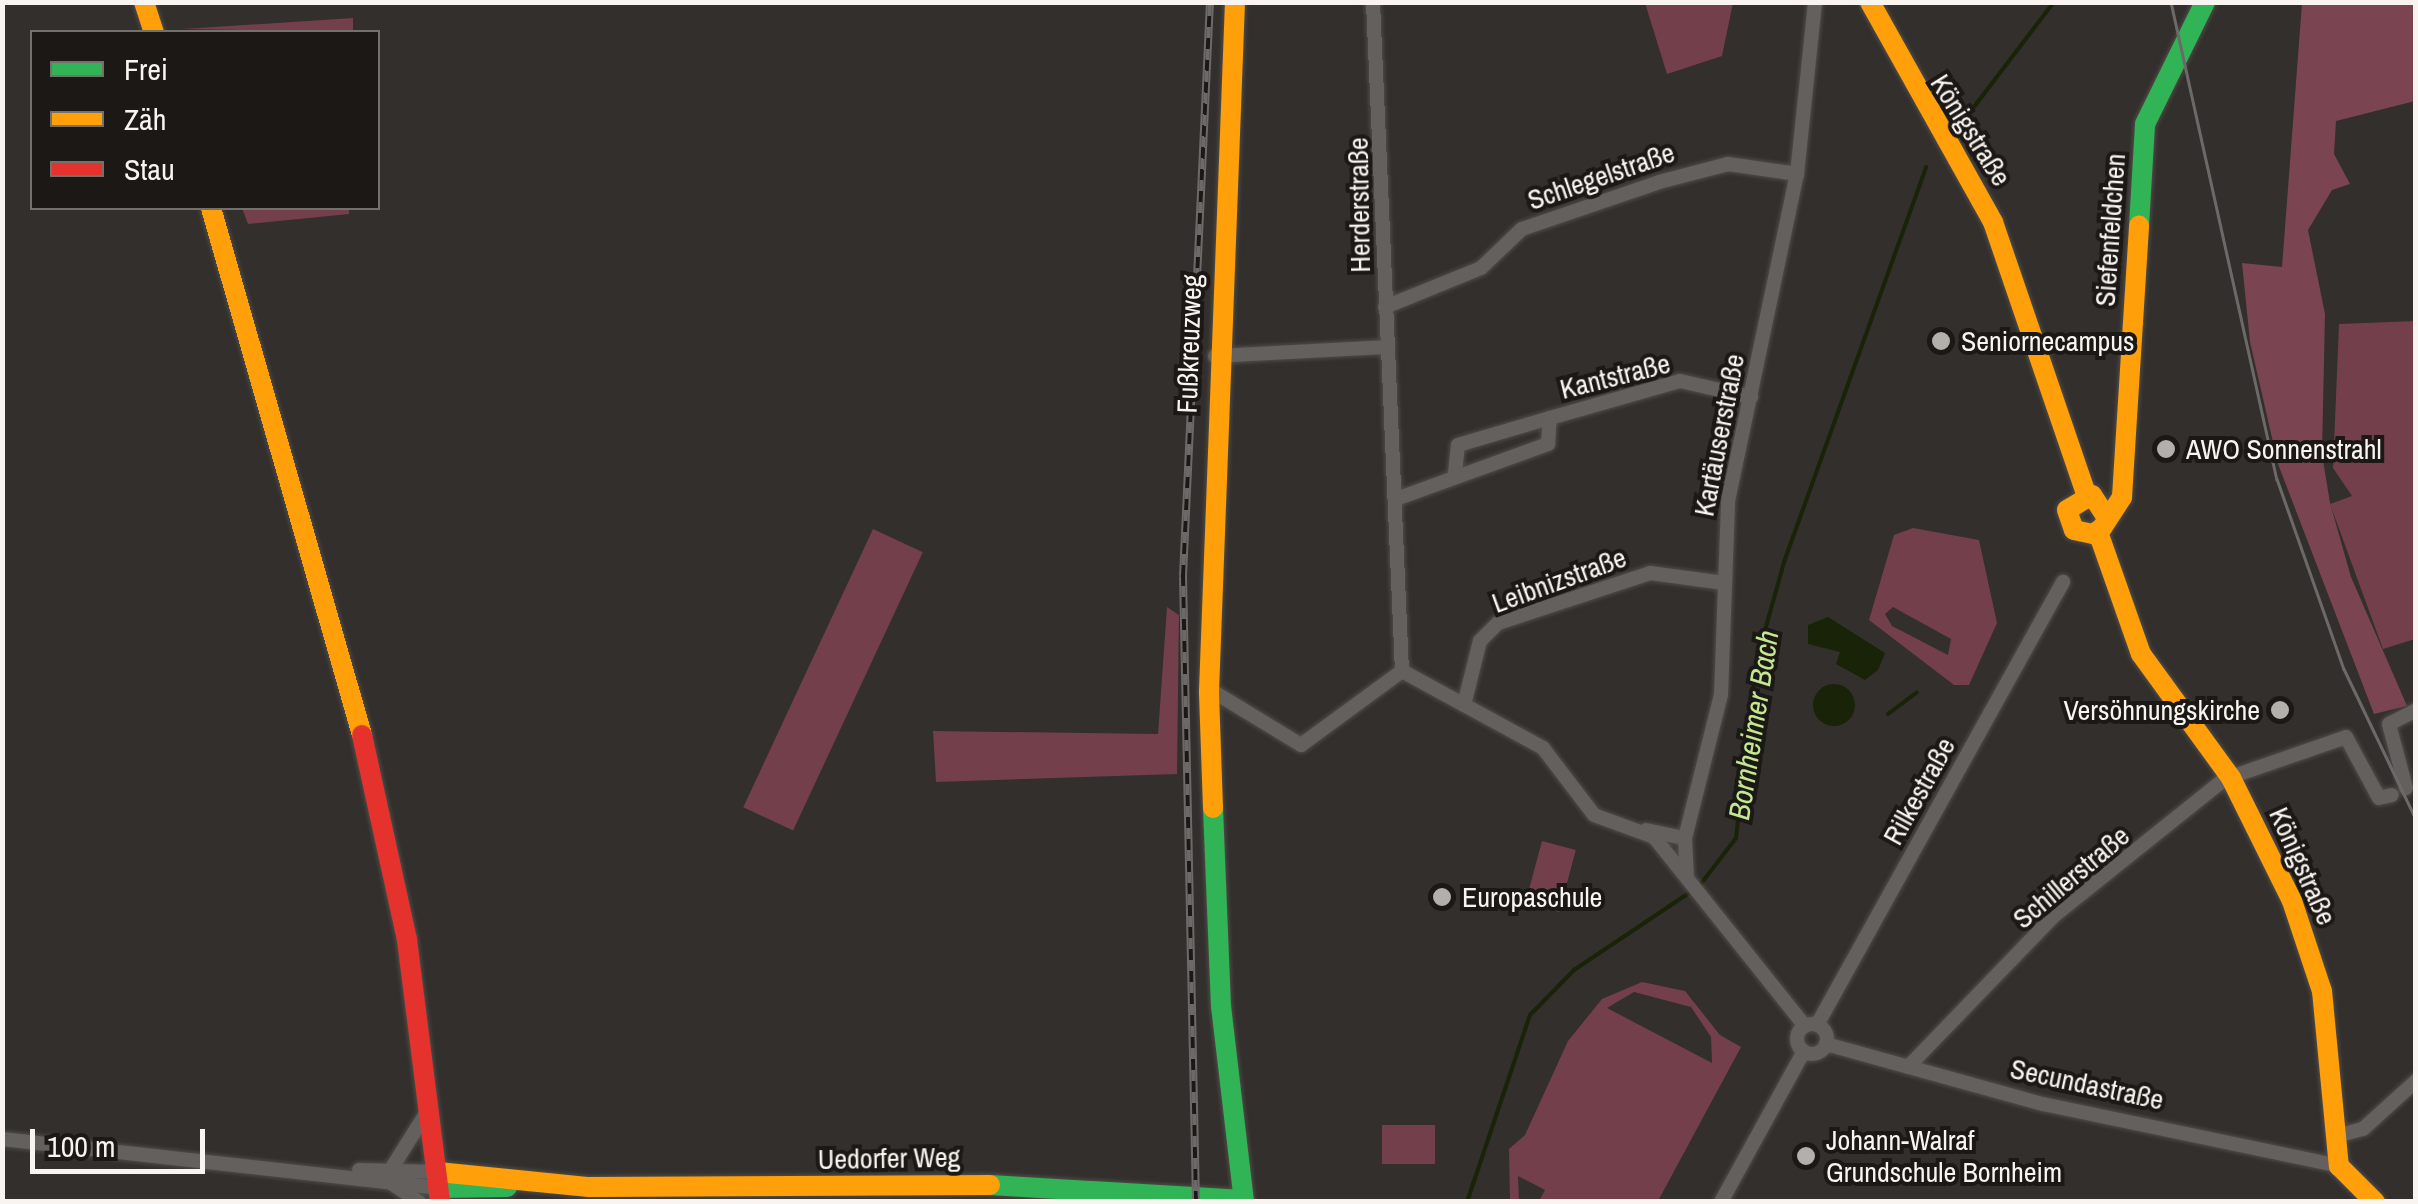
<!DOCTYPE html>
<html>
<head>
<meta charset="utf-8">
<style>
	body { margin:0 }
	#map { position:relative; width:2418px; height:1204px; overflow:hidden; background:#322f2c; font-family:"Archivo Narrow",sans-serif }
	div>[style] { position:absolute }
	.green>* { inset:0; background:#723f4b; transform-origin:0 0 }
	.forest>* { inset:0; background:#7a4451 }
	.water>* { inset:0; background:#192308 }
	.round { border-radius:50% }
	.stream>* { height:4px; margin:-2px; padding:0 2px; transform-origin:2px; border-radius:2px; background:#192308 }
	.roads { filter:drop-shadow(0 0 2px #4f4c49) drop-shadow(0 0 2px #4f4c49) }
	.street>* { height:14px; margin:-7px; padding:0 7px; transform-origin:7px; border-radius:7px; background:#63605d }
	.street>.ring { margin:-7px; padding:0; box-sizing:content-box; background:none; border:14px solid #63605d; border-radius:50% }
	.fast>* { height:20px; margin:-10px; padding:0 10px; transform-origin:10px; border-radius:10px; background:#30b455 }
	.slow>* { height:20px; margin:-10px; padding:0 10px; transform-origin:10px; border-radius:10px; background:#ff9f0a }
	.jam>* { height:20px; margin:-10px; padding:0 10px; transform-origin:10px; border-radius:10px; background:#e5322d }
	.tram>* { height:2.5px; margin:-1.25px; padding:0 1.25px; transform-origin:1.25px; border-radius:1.25px; background:#6c6a68 }
	.rail>* { height:8px; margin-top:-4px; transform-origin:0; background:repeating-linear-gradient(90deg,#1b1815 0 11px,#6c6a68 0 22px); box-sizing:border-box; border-block:2px solid #6c6a68 }
	.dots>* { width:28px; height:28px; translate:-50% -50%; box-sizing:border-box; border:5px solid #1b1815; border-radius:50% }
	span { translate:-50% -50%; white-space:nowrap; text-align:center; line-height:1.15; -webkit-text-stroke:8px #1b1815; paint-order:stroke }
	.street-label { font-size:28px; color:#f9f4ef }
	.poi-label { font-size:28px; color:#f9f4ef }
	.left { translate:0 -50%; text-align:left }
	.right { translate:-100% -50%; text-align:right }
	.water-label { font-size:30px; color:#c4e792; font-style:italic }
	.frame { position:absolute; inset:0; border:5px solid #f9f4ef; pointer-events:none }
	.legend { position:absolute; left:30px; top:30px; width:350px; height:180px; box-sizing:border-box; background:#1b1815; border:2px solid #74706c; margin:0; padding:12px 18px; list-style:none; font-size:30px; color:#f9f4ef }
	.legend li { display:flex; align-items:center; gap:20px; height:50px }
	.legend b { width:50px; border:2px solid #74706c }
	.scale { position:absolute; left:30px; top:1129px; width:175px; height:45px; box-sizing:border-box; border:5px solid #f9f4ef; border-top:0; padding-left:12px; font-size:30px; line-height:35px; white-space:nowrap; color:#f9f4ef; -webkit-text-stroke:8px #1b1815; paint-order:stroke }
</style>
</head>
<body>
<div id="map">
	<div class="green">
		<i style="clip-path:polygon(1645px 3px,1733px 3px,1722px 56px,1667px 74px)"></i>
		<i style="clip-path:polygon(353px 18px,353px 32px,183px 29px)"></i>
		<i style="clip-path:polygon(242px 208px,349px 208px,349px 214px,248px 224px)"></i>
		<i style="clip-path:polygon(2415px 321px,2415px 639px,2383px 649px,2330px 504px,2352px 496px,2333px 468px,2339px 324px)"></i>
		<i style="clip-path:polygon(evenodd,1913px 528px,1979px 540px,1997px 623px,1969px 685px,1954px 685px,1869px 620px,1894px 535px,1913px 528px,1893px 607px,1951px 639px,1948px 655px,1892px 626px,1885px 614px,1893px 607px)"></i>
		<i style="left:873px;top:529px;width:55px;height:307px;rotate:25deg"></i>
		<i style="clip-path:polygon(1167px 607px,1179px 615px,1177px 774px,936px 782px,933px 731px,1158px 734px)"></i>
		<i style="left:1542px;top:841px;width:35px;height:64px;rotate:15deg"></i>
		<i style="clip-path:polygon(evenodd,1642px 982px,1685px 991px,1720px 1035px,1741px 1047px,1658px 1201px,1539px 1201px,1545px 1190px,1518px 1176px,1519px 1201px,1510px 1201px,1509px 1149px,1525px 1135px,1568px 1041px,1602px 999px,1642px 982px,1634px 992px,1691px 1007px,1711px 1037px,1712px 1063px,1607px 1008px,1634px 992px)"></i>
		<i style="left:1435px;top:1125px;width:39px;height:53px;rotate:90deg"></i>
	</div>
	<div class="forest">
		<i style="clip-path:polygon(2302px 3px,2415px 3px,2415px 101px,2336px 121px,2334px 154px,2350px 184px,2332px 190px,2308px 230px,2325px 314px,2322px 454px,2330px 503px,2351px 577px,2407px 706px,2374px 714px,2278px 464px,2250px 342px,2242px 263px,2282px 267px)"></i>
	</div>
	<div class="water">
		<i style="clip-path:polygon(1828px 617px,1885px 653px,1878px 670px,1865px 680px,1836px 664px,1840px 652px,1808px 644px,1808px 625px)"></i>
		<i class="round" style="left:1813px;top:684px;width:42px;height:42px"></i>
	</div>
	<div class="stream">
		<i style="left:1961px;top:124px;width:153px;rotate:-52.7deg"></i>
		<i style="left:1888px;top:714px;width:36px;rotate:-37deg"></i>
		<i style="left:1700px;top:885px;width:59px;rotate:-52.5deg"></i>
		<i style="left:1736px;top:838px;width:180px;rotate:-83.3deg"></i>
		<i style="left:1757px;top:659px;width:101px;rotate:-74.4deg"></i>
		<i style="left:1784px;top:562px;width:420px;rotate:-70.2deg"></i>
		<i style="left:1467px;top:1202px;width:197px;rotate:-71.4deg"></i>
		<i style="left:1530px;top:1015px;width:63px;rotate:-45.6deg"></i>
		<i style="left:1574px;top:970px;width:142px;rotate:-33.8deg"></i>
	</div>
	<div class="roads">
		<div class="street">
			<i style="left:1373px;top:2px;width:670px;rotate:87.52deg"></i>
			<i style="left:1385px;top:307px;width:104px;rotate:-22.1deg"></i>
			<i style="left:1481px;top:268px;width:57px;rotate:-43.6deg"></i>
			<i style="left:1522px;top:229px;width:145px;rotate:-18.9deg"></i>
			<i style="left:1659px;top:182px;width:71px;rotate:-14.6deg"></i>
			<i style="left:1728px;top:164px;width:70px;rotate:8.2deg"></i>
			<i style="left:1215px;top:356px;width:172px;rotate:-3deg"></i>
			<i style="left:1455px;top:473px;width:28px;rotate:-84deg"></i>
			<i style="left:1458px;top:445px;width:96px;rotate:-16.4deg"></i>
			<i style="left:1396px;top:499px;width:162px;rotate:-19.9deg"></i>
			<i style="left:1548px;top:444px;width:26px;rotate:-86deg"></i>
			<i style="left:1550px;top:418px;width:135px;rotate:-15.9deg"></i>
			<i style="left:1680px;top:381px;width:73px;rotate:12.7deg"></i>
			<i style="left:1402px;top:671px;width:161px;rotate:28.6deg"></i>
			<i style="left:1543px;top:748px;width:84px;rotate:52.7deg"></i>
			<i style="left:1594px;top:815px;width:64px;rotate:20.1deg"></i>
			<i style="left:1654px;top:837px;width:242px;rotate:51.4deg"></i>
			<i style="left:1209px;top:689px;width:108px;rotate:31.3deg"></i>
			<i style="left:1301px;top:745px;width:125px;rotate:-36.2deg"></i>
			<i style="left:1464px;top:705px;width:66px;rotate:-76deg"></i>
			<i style="left:1480px;top:641px;width:25px;rotate:-45deg"></i>
			<i style="left:1498px;top:623px;width:160px;rotate:-18.2deg"></i>
			<i style="left:1650px;top:573px;width:75px;rotate:7.7deg"></i>
			<i style="left:2406px;top:788px;width:66px;rotate:-104.9deg"></i>
			<i style="left:2389px;top:724px;width:30px;rotate:-27deg"></i>
			<i style="left:1646px;top:830px;width:40px;rotate:12deg"></i>
			<i style="left:1687px;top:877px;width:39px;rotate:-93deg"></i>
			<i style="left:1685px;top:838px;width:147px;rotate:-75.9deg"></i>
			<i style="left:1721px;top:695px;width:194px;rotate:-87.9deg"></i>
			<i style="left:1728px;top:501px;width:334px;rotate:-78.1deg"></i>
			<i style="left:1797px;top:174px;width:173px;rotate:-84deg"></i>
			<i class="ring" style="left:1797px;top:1024px;width:16px;height:16px"></i>
			<i style="left:1817px;top:1025px;width:507px;rotate:-60.96deg"></i>
			<i style="left:1826px;top:1044px;width:225px;rotate:15.5deg"></i>
			<i style="left:2043px;top:1104px;width:302px;rotate:11.8deg"></i>
			<i style="left:1908px;top:1067px;width:211px;rotate:-46deg"></i>
			<i style="left:2055px;top:915px;width:218px;rotate:-38.7deg"></i>
			<i style="left:2225px;top:779px;width:128px;rotate:-19.1deg"></i>
			<i style="left:2346px;top:737px;width:69px;rotate:61.6deg"></i>
			<i style="left:2379px;top:798px;width:13px;rotate:-13deg"></i>
			<i style="left:2340px;top:1135px;width:24px;rotate:-15deg"></i>
			<i style="left:2363px;top:1129px;width:72px;rotate:-42.2deg"></i>
			<i style="left:2px;top:1139px;width:440px;rotate:6.4deg"></i>
			<i style="left:393px;top:1166px;width:64px;rotate:-57.8deg"></i>
			<i style="left:359px;top:1170px;width:79px;rotate:1.5deg"></i>
			<i style="left:391px;top:1183px;width:34px;rotate:34deg"></i>
			<i style="left:1721px;top:1202px;width:172px;rotate:-61.2deg"></i>
		</div>
		<div class="fast">
			<i style="left:2139px;top:226px;width:102px;rotate:-86.6deg"></i>
			<i style="left:2145px;top:124px;width:136px;rotate:-63.8deg"></i>
			<i style="left:1213px;top:808px;width:198px;rotate:87.7deg"></i>
			<i style="left:1221px;top:1006px;width:197px;rotate:83.3deg"></i>
			<i style="left:990px;top:1185px;width:254px;rotate:3.4deg"></i>
			<i style="left:439px;top:1188px;width:68px;rotate:-0.8deg"></i>
		</div>
		<div class="slow">
			<i style="left:144px;top:2px;width:32px;rotate:72deg"></i>
			<i style="left:1870px;top:2px;width:252px;rotate:60.8deg"></i>
			<i style="left:1993px;top:222px;width:287px;rotate:71.1deg"></i>
			<i style="left:211px;top:208px;width:548px;rotate:74.01deg"></i>
			<i style="left:2107px;top:518px;width:27px;rotate:-123deg"></i>
			<i style="left:2092px;top:495px;width:29px;rotate:149deg"></i>
			<i style="left:2067px;top:510px;width:21px;rotate:71deg"></i>
			<i style="left:2074px;top:530px;width:19px;rotate:12deg"></i>
			<i style="left:2093px;top:534px;width:11px;rotate:-34deg"></i>
			<i style="left:2102px;top:528px;width:37px;rotate:-57deg"></i>
			<i style="left:2122px;top:497px;width:272px;rotate:-86.4deg"></i>
			<i style="left:2098px;top:532px;width:129px;rotate:70.6deg"></i>
			<i style="left:2141px;top:654px;width:153px;rotate:54deg"></i>
			<i style="left:2231px;top:778px;width:137px;rotate:63.6deg"></i>
			<i style="left:2292px;top:901px;width:95px;rotate:71.6deg"></i>
			<i style="left:2322px;top:991px;width:176px;rotate:84.5deg"></i>
			<i style="left:2339px;top:1166px;width:51px;rotate:45deg"></i>
			<i style="left:1213px;top:808px;width:117px;rotate:-92deg"></i>
			<i style="left:1209px;top:691px;width:689px;rotate:-87.84deg"></i>
			<i style="left:438px;top:1172px;width:152px;rotate:5.7deg"></i>
			<i style="left:589px;top:1187px;width:401px;rotate:-0.3deg"></i>
		</div>
		<div class="jam">
			<i style="left:362px;top:735px;width:210px;rotate:77.6deg"></i>
			<i style="left:407px;top:940px;width:264px;rotate:82.8deg"></i>
		</div>
	</div>
	<div class="tram">
		<i style="left:2171px;top:2px;width:489px;rotate:77.5deg"></i>
		<i style="left:2277px;top:479px;width:201px;rotate:70.6deg"></i>
		<i style="left:2344px;top:669px;width:166px;rotate:64.4deg"></i>
	</div>
	<div class="rail">
		<i style="left:1196px;top:1202px;width:626px;rotate:-91.19deg"></i>
		<i style="left:1183px;top:576px;width:575px;rotate:-87.31deg"></i>
	</div>
	<div class="dots">
		<i style="left:1941px;top:341px;background:#b3afab"></i>
		<i style="left:2166px;top:449px;background:#b3afab"></i>
		<i style="left:2280px;top:710px;background:#b3afab"></i>
		<i style="left:1442px;top:897px;background:#b3afab"></i>
		<i style="left:1806px;top:1156px;background:#b3afab"></i>
	</div>
	<div class="street-label">
		<span style="left:1971px;top:130px;rotate:58deg">Königstraße</span>
		<span style="left:1601px;top:176px;rotate:-19deg">Schlegelstraße</span>
		<span style="left:1359px;top:205px;rotate:-91deg">Herderstraße</span>
		<span style="left:2110px;top:230px;rotate:-86deg">Siefenfeldchen</span>
		<span style="left:1189px;top:344px;rotate:-88deg">Fußkreuzweg</span>
		<span style="left:1615px;top:376px;rotate:-14deg">Kantstraße</span>
		<span style="left:1719px;top:435px;rotate:-79deg">Kartäuserstraße</span>
		<span style="left:1559px;top:580px;rotate:-20deg">Leibnizstraße</span>
		<span style="left:1919px;top:791px;rotate:-61deg">Rilkestraße</span>
		<span style="left:2303px;top:866px;rotate:66deg">Königstraße</span>
		<span style="left:2071px;top:877px;rotate:-40deg">Schillerstraße</span>
		<span style="left:2087px;top:1084px;rotate:12deg">Secundastraße</span>
		<span style="left:889px;top:1158px;rotate:-1deg">Uedorfer Weg</span>
	</div>
	<div class="poi-label">
		<span class="left" style="left:1961px;top:341px">Seniornecampus</span>
		<span class="left" style="left:2186px;top:449px">AWO Sonnenstrahl</span>
		<span class="right" style="left:2260px;top:710px">Versöhnungskirche</span>
		<span class="left" style="left:1462px;top:897px">Europaschule</span>
		<span class="left" style="left:1826px;top:1156px">Johann-Walraf<br>Grundschule Bornheim</span>
	</div>
	<div class="water-label">
		<span style="left:1753px;top:725px;rotate:-81deg">Bornheimer Bach</span>
	</div>
	<div class="frame"></div>
	<ul class="legend">
	<li><b style="height:12px;background:#30b455"></b>Frei</li>
	<li><b style="height:12px;background:#ff9f0a"></b>Zäh</li>
	<li><b style="height:12px;background:#e5322d"></b>Stau</li>
	</ul>
	<div class="scale">100 m</div>
</div>
</body>
</html>
